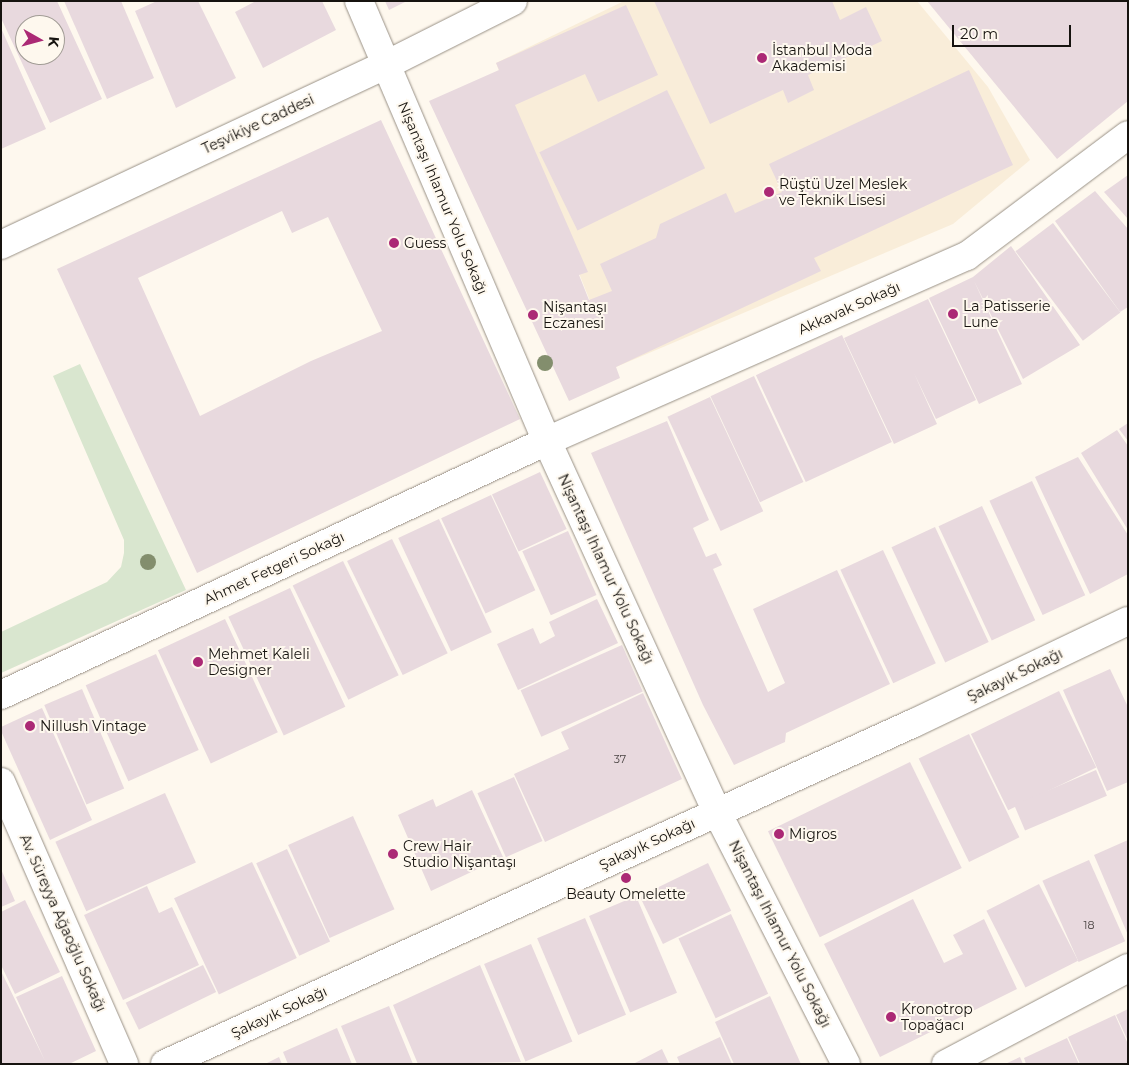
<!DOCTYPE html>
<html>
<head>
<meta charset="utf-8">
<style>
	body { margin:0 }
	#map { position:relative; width:1129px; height:1065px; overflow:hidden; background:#fef8ee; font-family:Montserrat,sans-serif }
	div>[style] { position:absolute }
	.education>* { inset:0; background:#f9edd9 }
	.green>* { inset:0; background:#d9e6cf }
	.building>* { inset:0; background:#e8d9de; transform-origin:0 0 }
	.roads { filter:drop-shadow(0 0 1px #999186) drop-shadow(0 0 1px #999186) }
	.street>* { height:28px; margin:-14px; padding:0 14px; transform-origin:14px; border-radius:14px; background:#fff }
	.secondary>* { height:28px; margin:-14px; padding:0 14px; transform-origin:14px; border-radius:14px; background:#fff }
	.trees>* { width:16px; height:16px; margin:-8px; border-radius:50%; background:#838e6d }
	.dots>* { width:14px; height:14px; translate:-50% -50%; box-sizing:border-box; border:2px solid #fef8ee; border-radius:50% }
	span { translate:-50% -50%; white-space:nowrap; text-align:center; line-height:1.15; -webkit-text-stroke:4px #fef8ee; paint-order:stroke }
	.number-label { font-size:11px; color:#4a4443 }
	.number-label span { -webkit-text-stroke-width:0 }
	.poi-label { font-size:14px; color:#16130f }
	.left { translate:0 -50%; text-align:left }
	.street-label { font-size:14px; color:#16130f }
	.frame { position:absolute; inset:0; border:2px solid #16130f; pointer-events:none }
	.north { position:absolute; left:15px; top:15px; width:50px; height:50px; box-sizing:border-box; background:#fef8ee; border:1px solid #a19c95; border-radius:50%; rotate:97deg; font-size:14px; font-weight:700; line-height:20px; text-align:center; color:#16130f }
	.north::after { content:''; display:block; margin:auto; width:18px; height:22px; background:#ab2975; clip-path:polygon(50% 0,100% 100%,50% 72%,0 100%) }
	.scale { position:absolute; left:952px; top:25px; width:119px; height:22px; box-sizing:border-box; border:2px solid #16130f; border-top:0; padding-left:6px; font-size:15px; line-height:18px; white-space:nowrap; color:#16130f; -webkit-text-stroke:4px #fef8ee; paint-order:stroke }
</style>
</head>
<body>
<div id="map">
	<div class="education">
		<i style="clip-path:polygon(624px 1px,917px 1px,988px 87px,1030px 160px,953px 224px,616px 367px,496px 63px)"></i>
	</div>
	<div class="green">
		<i style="clip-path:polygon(80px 364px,186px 590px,1px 673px,1px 632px,107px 582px,121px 567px,124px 553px,124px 540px,53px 376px)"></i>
	</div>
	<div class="building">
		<i style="clip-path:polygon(evenodd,1px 1px,57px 1px,102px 99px,50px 123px,1px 18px,1px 1px,25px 25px,55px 25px,55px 55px,25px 55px,25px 25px)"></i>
		<i style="clip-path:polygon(64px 1px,121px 1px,154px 78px,107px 99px)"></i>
		<i style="clip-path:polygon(157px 1px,198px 1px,236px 78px,176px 108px,135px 11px)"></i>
		<i style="clip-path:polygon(256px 1px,322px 1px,336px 30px,263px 68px,235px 12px)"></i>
		<i style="clip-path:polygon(385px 1px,407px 1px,389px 10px)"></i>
		<i style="clip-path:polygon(654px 1px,832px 1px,840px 20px,866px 7px,882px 41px,808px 75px,814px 90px,788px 103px,783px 90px,710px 124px)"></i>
		<i style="clip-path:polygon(927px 1px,1128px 1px,1128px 101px,1057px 159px)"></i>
		<i style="clip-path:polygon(626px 5px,658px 75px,598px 102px,585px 74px,515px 105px,588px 272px,579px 275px,589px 300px,612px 291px,600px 264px,656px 238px,660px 224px,726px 193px,735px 213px,782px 192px,769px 164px,969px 70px,1013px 165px,814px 258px,821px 271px,616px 367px,620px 378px,569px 401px,429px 101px,499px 70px,496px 63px)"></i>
		<i style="clip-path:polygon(1px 28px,46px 129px,1px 149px)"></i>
		<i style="left:667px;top:90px;width:87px;height:142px;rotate:64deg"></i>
		<i style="clip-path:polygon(evenodd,381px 120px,520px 419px,197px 573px,57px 269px,381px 120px,282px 211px,292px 233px,328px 217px,382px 331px,311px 361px,200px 416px,138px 278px,282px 211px)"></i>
		<i style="clip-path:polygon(1128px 175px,1128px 219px,1104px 192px)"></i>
		<i style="clip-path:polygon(1095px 191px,1128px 229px,1128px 307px,1120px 312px,1055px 221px)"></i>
		<i style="left:1053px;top:223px;width:112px;height:47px;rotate:53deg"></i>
		<i style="clip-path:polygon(1011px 246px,1080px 345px,1023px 379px,974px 281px,1022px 384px,979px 404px,929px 298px,973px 277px)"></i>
		<i style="clip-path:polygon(928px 299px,976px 400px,936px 419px,914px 373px,937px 424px,894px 444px,844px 338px)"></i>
		<i style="left:842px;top:335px;width:118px;height:95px;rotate:65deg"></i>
		<i style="left:754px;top:376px;width:117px;height:48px;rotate:65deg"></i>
		<i style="left:710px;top:397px;width:126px;height:47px;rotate:65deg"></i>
		<i style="clip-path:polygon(667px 421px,709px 520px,693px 528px,706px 557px,716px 553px,722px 565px,713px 569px,768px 692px,785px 683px,753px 609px,837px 570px,890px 684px,786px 733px,785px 742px,734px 765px,703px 705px,591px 453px)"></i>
		<i style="clip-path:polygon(1128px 423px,1128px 441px,1119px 429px)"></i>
		<i style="clip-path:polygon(1117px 430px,1128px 446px,1128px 530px,1081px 453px)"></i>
		<i style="clip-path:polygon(1078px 457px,1128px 535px,1128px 574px,1090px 594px,1035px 477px)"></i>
		<i style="left:540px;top:472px;width:63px;height:53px;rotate:65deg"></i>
		<i style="left:1032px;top:481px;width:126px;height:47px;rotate:65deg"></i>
		<i style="left:491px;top:495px;width:105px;height:55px;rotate:65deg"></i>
		<i style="left:982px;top:506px;width:126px;height:48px;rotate:65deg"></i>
		<i style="left:439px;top:519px;width:125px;height:45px;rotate:65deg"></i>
		<i style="left:935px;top:527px;width:127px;height:48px;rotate:65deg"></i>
		<i style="left:568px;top:531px;width:70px;height:50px;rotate:66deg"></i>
		<i style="left:392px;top:539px;width:127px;height:50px;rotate:64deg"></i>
		<i style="left:883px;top:550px;width:125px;height:47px;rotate:65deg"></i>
		<i style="left:343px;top:561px;width:127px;height:56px;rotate:64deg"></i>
		<i style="left:290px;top:588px;width:131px;height:68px;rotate:65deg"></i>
		<i style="clip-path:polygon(597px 599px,618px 643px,518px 690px,497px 644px,533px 628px,540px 644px,555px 636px,549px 622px)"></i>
		<i style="left:225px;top:619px;width:125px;height:74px;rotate:65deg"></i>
		<i style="left:622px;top:645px;width:51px;height:111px;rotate:66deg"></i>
		<i style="left:156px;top:654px;width:105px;height:77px;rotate:66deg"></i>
		<i style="clip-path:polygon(1110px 669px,1128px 707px,1128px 782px,1107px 791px,1063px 690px)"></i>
		<i style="left:82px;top:689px;width:108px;height:41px;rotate:67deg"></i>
		<i style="left:1059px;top:691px;width:85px;height:98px;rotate:64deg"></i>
		<i style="clip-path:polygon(643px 693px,682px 779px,545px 842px,514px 774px,569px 749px,561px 732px)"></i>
		<i style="clip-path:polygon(42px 708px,92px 820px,50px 840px,1px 731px,1px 727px)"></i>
		<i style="left:969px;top:734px;width:115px;height:56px;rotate:64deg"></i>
		<i style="left:910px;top:762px;width:118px;height:158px;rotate:64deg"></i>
		<i style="left:1096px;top:770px;width:28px;height:89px;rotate:67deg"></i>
		<i style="left:514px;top:777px;width:70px;height:40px;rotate:66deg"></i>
		<i style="clip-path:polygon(472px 790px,503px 857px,431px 891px,398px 815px,433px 799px,436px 807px)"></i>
		<i style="left:165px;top:793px;width:76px;height:120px;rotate:66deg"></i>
		<i style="left:353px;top:816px;width:102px;height:71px;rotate:66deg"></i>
		<i style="clip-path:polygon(1128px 840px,1128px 935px,1094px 855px)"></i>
		<i style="left:287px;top:849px;width:102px;height:34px;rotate:65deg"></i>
		<i style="left:1089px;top:860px;width:89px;height:51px;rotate:66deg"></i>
		<i style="left:252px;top:862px;width:106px;height:86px;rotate:65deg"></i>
		<i style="left:708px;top:863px;width:53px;height:76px;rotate:64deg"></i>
		<i style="clip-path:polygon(1px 869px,15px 901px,1px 907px)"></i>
		<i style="left:1039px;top:884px;width:86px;height:59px;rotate:63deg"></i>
		<i style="clip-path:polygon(147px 886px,159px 913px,172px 907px,199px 965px,123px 1000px,84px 915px)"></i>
		<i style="left:636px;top:896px;width:105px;height:51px;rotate:67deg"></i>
		<i style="clip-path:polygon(913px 899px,944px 963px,963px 954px,953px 935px,984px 919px,1017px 989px,880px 1057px,824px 944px)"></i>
		<i style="clip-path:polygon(25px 900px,60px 972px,15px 994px,1px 965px,1px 912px)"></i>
		<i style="left:731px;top:914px;width:88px;height:58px;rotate:65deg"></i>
		<i style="left:585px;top:918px;width:105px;height:52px;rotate:67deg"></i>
		<i style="left:531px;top:944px;width:106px;height:51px;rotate:67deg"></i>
		<i style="left:203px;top:965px;width:30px;height:86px;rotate:64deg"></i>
		<i style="clip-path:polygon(480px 965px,521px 1062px,418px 1064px,393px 1005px)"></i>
		<i style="clip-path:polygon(1px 971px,45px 1061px,16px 997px,62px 976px,96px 1051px,69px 1064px,1px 1064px)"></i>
		<i style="clip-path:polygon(770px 996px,801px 1064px,734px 1064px,715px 1022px)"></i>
		<i style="clip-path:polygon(389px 1006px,413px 1064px,357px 1064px,341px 1026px)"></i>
		<i style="clip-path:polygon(1128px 1009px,1128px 1041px,1116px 1015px)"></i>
		<i style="clip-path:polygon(1115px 1015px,1128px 1044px,1128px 1064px,1080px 1064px,1068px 1037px)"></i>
		<i style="clip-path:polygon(337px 1028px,352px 1064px,288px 1064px,283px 1052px)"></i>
		<i style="clip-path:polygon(720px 1037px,732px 1064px,680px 1064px,677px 1057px)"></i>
		<i style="clip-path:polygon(1067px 1038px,1079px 1064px,1026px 1064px,1024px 1058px)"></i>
		<i style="clip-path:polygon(662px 1049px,669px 1064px,633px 1064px)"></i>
		<i style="clip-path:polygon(279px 1057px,282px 1064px,265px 1064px)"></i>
		<i style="clip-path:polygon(1020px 1057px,1023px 1064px,1005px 1064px)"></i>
	</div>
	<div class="roads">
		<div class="street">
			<i style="left:359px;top:1px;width:478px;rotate:66.9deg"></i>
			<i style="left:547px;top:441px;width:408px;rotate:65.4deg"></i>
			<i style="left:717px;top:812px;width:283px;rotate:62.9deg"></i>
			<i style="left:1px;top:695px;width:602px;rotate:-24.95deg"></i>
			<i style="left:547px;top:441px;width:459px;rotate:-23.8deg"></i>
			<i style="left:967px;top:256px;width:201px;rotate:-36.9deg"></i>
			<i style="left:1px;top:782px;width:308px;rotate:66.4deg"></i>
			<i style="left:165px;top:1064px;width:823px;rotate:-24.48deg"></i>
			<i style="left:914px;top:723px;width:237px;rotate:-25.5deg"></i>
			<i style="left:946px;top:1064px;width:206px;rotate:-27.8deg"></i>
		</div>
		<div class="secondary">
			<i style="left:1px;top:245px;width:425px;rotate:-25.1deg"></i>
			<i style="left:386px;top:65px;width:142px;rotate:-26.7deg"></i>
		</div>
	</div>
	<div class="trees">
		<i style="left:545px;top:363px"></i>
		<i style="left:148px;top:562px"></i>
	</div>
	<div class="dots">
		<i style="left:762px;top:58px;background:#ab2975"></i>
		<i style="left:769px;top:192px;background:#ab2975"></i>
		<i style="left:394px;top:243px;background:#ab2975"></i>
		<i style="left:953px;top:314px;background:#ab2975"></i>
		<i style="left:533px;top:315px;background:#ab2975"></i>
		<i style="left:198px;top:662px;background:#ab2975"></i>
		<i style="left:30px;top:726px;background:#ab2975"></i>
		<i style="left:779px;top:834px;background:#ab2975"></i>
		<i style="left:393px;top:854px;background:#ab2975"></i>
		<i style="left:626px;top:878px;background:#ab2975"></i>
		<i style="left:891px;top:1017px;background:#ab2975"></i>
	</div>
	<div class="number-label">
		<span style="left:620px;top:759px">37</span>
		<span style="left:1089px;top:925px">18</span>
	</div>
	<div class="poi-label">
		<span class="left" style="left:772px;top:58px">İstanbul Moda<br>Akademisi</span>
		<span class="left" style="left:779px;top:192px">Rüştü Uzel Meslek<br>ve Teknik Lisesi</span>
		<span class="left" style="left:404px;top:243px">Guess</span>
		<span class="left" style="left:963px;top:314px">La Patisserie<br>Lune</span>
		<span class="left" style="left:543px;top:315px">Nişantaşı<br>Eczanesi</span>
		<span class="left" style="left:208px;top:662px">Mehmet Kaleli<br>Designer</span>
		<span class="left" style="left:40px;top:726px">Nillush Vintage</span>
		<span class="left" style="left:789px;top:834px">Migros</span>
		<span class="left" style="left:403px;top:854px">Crew Hair<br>Studio Nişantaşı</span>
		<span style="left:626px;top:894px">Beauty Omelette</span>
		<span class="left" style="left:901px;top:1017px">Kronotrop<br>Topağacı</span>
	</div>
	<div class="street-label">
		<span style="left:258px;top:124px;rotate:-25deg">Teşvikiye Caddesi</span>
		<span style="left:443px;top:198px;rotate:67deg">Nişantaşı Ihlamur Yolu Sokağı</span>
		<span style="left:849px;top:308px;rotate:-24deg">Akkavak Sokağı</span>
		<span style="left:274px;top:568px;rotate:-25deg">Ahmet Fetgeri Sokağı</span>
		<span style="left:606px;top:569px;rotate:65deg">Nişantaşı Ihlamur Yolu Sokağı</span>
		<span style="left:1015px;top:675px;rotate:-26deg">Şakayık Sokağı</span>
		<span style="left:647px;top:844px;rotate:-25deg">Şakayık Sokağı</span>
		<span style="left:63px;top:923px;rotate:66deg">Av. Süreyya Ağaoğlu Sokağı</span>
		<span style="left:780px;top:934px;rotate:63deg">Nişantaşı Ihlamur Yolu Sokağı</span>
		<span style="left:279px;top:1012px;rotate:-25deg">Şakayık Sokağı</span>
	</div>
	<div class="frame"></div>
	<div class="north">K</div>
	<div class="scale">20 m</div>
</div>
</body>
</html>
